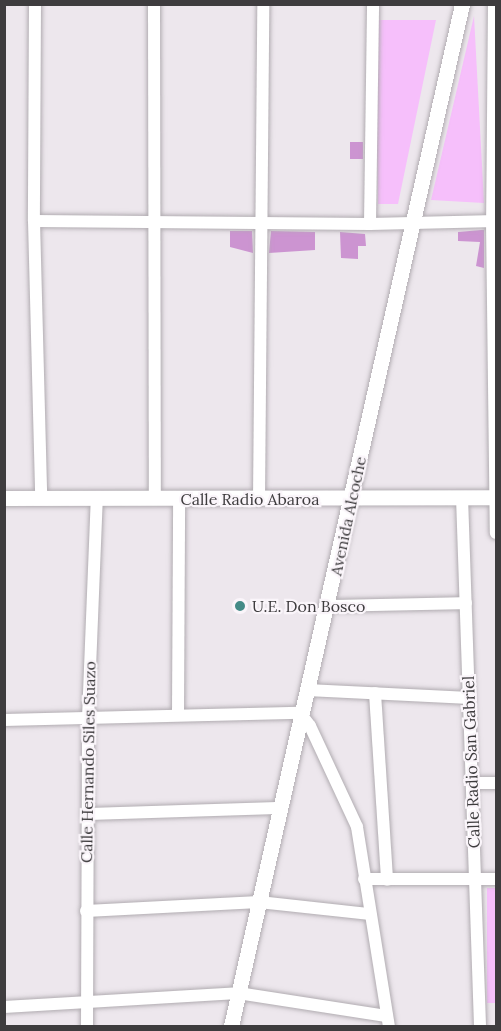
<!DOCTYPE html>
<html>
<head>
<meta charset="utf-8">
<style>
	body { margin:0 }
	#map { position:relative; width:501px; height:1031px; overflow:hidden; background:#ede7ed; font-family:Lora,serif }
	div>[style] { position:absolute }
	.green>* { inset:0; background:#f6bffb; transform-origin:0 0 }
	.building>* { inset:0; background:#cc94d1; transform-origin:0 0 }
	.roads { filter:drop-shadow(0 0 2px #b1acb1) drop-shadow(0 0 2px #b1acb1) }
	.minor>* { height:12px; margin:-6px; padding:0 6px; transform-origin:6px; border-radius:6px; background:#fff }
	.tertiary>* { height:15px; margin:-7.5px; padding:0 7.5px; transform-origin:7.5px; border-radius:7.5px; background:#fff }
	.dots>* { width:16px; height:16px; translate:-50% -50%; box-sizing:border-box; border:3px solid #faf5fa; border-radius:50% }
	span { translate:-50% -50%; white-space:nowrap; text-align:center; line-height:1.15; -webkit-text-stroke:4.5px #faf5fa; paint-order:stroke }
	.street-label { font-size:16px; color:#3e3c3e }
	.poi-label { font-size:16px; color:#3e3c3e }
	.left { translate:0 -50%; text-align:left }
	.frame { position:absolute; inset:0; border:6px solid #3e3c3e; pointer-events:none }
</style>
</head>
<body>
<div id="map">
	<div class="green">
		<i style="clip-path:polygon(474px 16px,484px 203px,431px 200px)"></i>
		<i style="clip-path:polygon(375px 20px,436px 20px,398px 204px,378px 204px)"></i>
		<i style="left:487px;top:888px;width:9px;height:115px"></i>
	</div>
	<div class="building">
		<i style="left:363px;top:142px;width:17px;height:13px;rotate:90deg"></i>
		<i style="clip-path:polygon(481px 230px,484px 230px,484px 268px,476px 266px,480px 242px,458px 241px,458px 232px)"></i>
		<i style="clip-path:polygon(230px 231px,252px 231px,253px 253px,230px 247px)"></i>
		<i style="clip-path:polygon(315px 232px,315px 250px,269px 253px,271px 231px)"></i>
		<i style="clip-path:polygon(340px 232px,365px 234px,366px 246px,358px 246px,358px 259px,341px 258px)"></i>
	</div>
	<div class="roads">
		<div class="minor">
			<i style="left:35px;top:4px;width:217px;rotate:90.3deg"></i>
			<i style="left:34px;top:221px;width:275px;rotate:88.5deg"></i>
			<i style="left:154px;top:4px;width:494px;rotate:89.9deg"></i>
			<i style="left:494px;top:4px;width:217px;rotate:90.5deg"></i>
			<i style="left:492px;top:221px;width:312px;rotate:89.3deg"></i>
			<i style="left:34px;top:221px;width:336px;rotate:0.5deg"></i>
			<i style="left:370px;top:224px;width:126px;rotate:-1.4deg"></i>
			<i style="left:370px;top:224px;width:220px;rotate:-89.2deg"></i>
			<i style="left:462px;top:497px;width:529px;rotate:88.05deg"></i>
			<i style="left:259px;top:500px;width:496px;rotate:-89.5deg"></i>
			<i style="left:328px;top:606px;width:138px;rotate:-1.2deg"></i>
			<i style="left:308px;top:690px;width:161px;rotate:2.8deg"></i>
			<i style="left:375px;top:693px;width:187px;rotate:86.3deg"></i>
			<i style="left:178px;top:715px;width:216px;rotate:-89.7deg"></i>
			<i style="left:4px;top:720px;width:296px;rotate:-1.4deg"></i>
			<i style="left:300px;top:713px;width:16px;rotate:52deg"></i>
			<i style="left:310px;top:726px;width:111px;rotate:65deg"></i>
			<i style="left:357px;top:827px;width:202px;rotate:80.9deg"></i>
			<i style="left:473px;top:783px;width:23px"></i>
			<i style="left:87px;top:814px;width:192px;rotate:-1.8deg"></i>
			<i style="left:364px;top:879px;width:132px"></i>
			<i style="left:86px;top:911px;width:173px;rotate:-3deg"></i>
			<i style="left:259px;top:902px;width:112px;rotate:6.2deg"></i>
			<i style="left:4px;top:1007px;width:234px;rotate:-3.4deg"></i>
			<i style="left:238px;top:993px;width:150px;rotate:8.8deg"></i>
			<i style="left:87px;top:1026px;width:308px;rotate:-89.8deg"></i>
			<i style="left:88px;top:718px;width:220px;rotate:-87.7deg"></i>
		</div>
		<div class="tertiary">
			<i style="left:4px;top:498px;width:492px;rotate:-0.1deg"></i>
			<i style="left:231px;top:1026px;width:1048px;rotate:-77.26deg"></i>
		</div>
	</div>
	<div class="dots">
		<i style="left:240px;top:606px;background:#448b87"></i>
	</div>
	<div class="street-label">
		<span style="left:250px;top:499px">Calle Radio Abaroa</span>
		<span style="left:348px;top:516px;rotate:-78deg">Avenida Alcoche</span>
		<span style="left:88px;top:762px;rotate:-89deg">Calle Hernando Siles Suazo</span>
		<span style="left:471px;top:762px;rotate:-92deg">Calle Radio San Gabriel</span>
	</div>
	<div class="poi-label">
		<span class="left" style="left:252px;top:606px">U.E. Don Bosco</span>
	</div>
	<div class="frame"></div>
</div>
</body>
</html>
